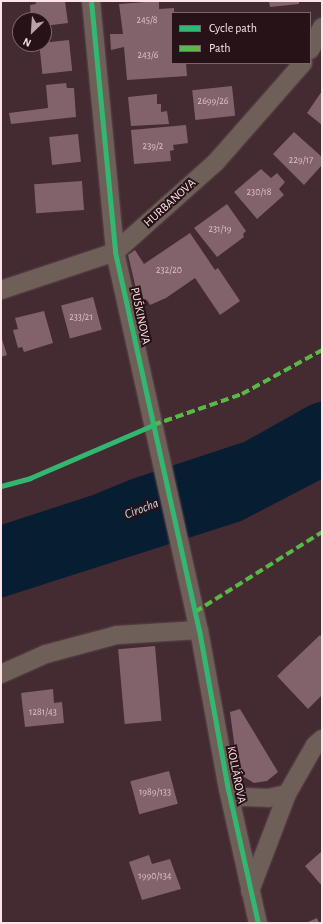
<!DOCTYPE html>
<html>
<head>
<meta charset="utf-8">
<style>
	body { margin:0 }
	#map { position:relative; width:323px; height:924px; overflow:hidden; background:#442a31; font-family:"Alegreya Sans",sans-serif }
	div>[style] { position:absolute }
	.water>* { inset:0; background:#061d32 }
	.building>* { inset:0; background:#83636b; transform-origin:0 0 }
	.roads { filter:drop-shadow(0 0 1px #5b464b) drop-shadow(0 0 1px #5b464b) }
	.street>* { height:18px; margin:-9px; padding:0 9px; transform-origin:9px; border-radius:9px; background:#6e6058 }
	.quiet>* { height:4px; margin-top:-2px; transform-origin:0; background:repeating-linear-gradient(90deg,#58b947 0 8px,transparent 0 12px) }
	.cycleway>* { height:5px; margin:-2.5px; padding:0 2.5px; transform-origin:2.5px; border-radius:2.5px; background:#33b770 }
	span { translate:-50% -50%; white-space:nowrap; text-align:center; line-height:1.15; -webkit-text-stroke:4px #271217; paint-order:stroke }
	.number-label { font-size:10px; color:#dec3c9 }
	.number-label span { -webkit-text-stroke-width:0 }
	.street-label { font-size:12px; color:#fde3e8 }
	.water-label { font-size:13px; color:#c5daec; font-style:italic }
	.frame { position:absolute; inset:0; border:2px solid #fde3e8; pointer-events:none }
	.legend { position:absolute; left:171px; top:12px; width:140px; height:52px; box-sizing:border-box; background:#271217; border:1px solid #7d666b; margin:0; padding:5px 7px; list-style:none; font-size:12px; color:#fde3e8 }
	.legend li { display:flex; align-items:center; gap:8px; height:20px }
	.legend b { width:20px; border:1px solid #7d666b }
	.north { position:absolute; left:12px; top:12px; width:40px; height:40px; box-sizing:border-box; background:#271217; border:1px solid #7d666b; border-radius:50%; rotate:205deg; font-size:11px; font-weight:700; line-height:16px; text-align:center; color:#fde3e8 }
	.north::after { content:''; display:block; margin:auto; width:14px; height:18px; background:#bca2a8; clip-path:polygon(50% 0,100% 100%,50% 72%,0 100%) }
</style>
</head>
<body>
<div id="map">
	<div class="water">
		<i style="clip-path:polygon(322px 401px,322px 479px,241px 521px,1px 598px,1px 525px,93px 495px,132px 479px,244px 442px,310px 405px)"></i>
	</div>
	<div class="building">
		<i style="clip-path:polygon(35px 1px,65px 1px,68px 23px,44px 26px,44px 20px,31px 20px,30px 5px,36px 4px)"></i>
		<i style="clip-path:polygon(159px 1px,159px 9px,174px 8px,174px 13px,172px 13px,172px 63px,186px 63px,187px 76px,127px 80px,124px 47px,111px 50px,110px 34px,123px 34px,119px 4px)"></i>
		<i style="clip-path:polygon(269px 1px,299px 1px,299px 4px,270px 7px)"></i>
		<i style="left:69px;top:40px;width:31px;height:30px;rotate:84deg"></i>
		<i style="clip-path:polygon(66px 83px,67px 88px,74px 88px,76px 117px,11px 124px,9px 113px,48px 108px,46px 85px)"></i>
		<i style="left:232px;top:86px;width:30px;height:40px;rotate:84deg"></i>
		<i style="clip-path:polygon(322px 91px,322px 125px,307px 113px)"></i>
		<i style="clip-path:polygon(157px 94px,157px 104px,161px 104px,161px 112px,167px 111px,169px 124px,131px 126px,128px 97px)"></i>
		<i style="clip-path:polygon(186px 125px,188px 143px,173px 145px,174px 150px,170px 151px,171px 161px,134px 164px,131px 130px)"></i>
		<i style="clip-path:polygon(294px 132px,322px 157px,322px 165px,304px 185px,273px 154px)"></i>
		<i style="left:78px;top:134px;width:28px;height:29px;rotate:84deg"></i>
		<i style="clip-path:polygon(261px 169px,271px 178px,277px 173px,285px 182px,279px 189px,284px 195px,257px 219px,234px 192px)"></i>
		<i style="left:82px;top:181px;width:29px;height:48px;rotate:86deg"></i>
		<i style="clip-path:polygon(227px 204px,246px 231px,243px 234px,244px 237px,217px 257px,194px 228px)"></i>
		<i style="clip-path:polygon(190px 233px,215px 270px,218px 268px,240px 301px,220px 315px,195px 278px,166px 298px,150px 305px,147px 300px,139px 302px,128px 255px,135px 250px,144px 264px)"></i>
		<i style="left:93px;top:297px;width:34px;height:33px;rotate:75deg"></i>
		<i style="clip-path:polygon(44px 311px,53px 343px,24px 352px,22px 347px,18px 348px,13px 330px,18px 329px,15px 318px)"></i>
		<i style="clip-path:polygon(1px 336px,7px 355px,1px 357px)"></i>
		<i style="clip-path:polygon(320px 635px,322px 637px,322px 695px,308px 709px,277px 676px)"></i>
		<i style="left:155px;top:646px;width:75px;height:37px;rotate:85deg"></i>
		<i style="clip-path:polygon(53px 689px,54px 703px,62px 702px,64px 723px,25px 727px,21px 693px)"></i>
		<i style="clip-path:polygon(240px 709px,278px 772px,267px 781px,254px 783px,241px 775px,236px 757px,230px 712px)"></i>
		<i style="left:169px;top:771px;width:34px;height:40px;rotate:75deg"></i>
		<i style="clip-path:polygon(322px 851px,322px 886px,305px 866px)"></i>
		<i style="clip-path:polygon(149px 855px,152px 864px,170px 859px,181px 889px,142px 900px,129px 862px)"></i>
		<i style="clip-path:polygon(317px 918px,319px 923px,306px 923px)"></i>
	</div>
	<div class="roads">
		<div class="street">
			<i style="left:91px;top:1px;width:252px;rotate:84.5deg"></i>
			<i style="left:115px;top:252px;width:387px;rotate:77.5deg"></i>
			<i style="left:199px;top:630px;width:162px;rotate:79.7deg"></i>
			<i style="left:228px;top:789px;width:137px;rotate:77.4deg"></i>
			<i style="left:310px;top:50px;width:26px;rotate:-62deg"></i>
			<i style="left:1px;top:290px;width:120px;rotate:-18.4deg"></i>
			<i style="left:115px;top:252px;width:135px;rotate:-41.7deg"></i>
			<i style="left:216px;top:162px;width:132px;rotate:-48.7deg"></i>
			<i style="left:1px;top:674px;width:49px;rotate:-24deg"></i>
			<i style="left:46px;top:654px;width:73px;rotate:-15deg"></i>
			<i style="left:117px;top:635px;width:82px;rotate:-3.5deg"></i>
			<i style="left:228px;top:789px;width:17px;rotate:28deg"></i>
			<i style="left:243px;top:797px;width:25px;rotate:2deg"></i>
			<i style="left:268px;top:798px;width:19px;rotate:-12deg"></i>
			<i style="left:287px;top:794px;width:56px;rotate:-60.3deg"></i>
			<i style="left:315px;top:745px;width:9px;rotate:-41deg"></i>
			<i style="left:250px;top:891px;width:104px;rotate:-69.1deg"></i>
		</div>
	</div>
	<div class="quiet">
		<i style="left:153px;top:425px;width:94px;rotate:-19.2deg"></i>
		<i style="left:242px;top:394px;width:91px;rotate:-28.8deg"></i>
		<i style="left:195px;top:612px;width:150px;rotate:-32.2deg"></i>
	</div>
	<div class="cycleway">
		<i style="left:91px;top:1px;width:252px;rotate:84.5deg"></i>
		<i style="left:115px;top:252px;width:387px;rotate:77.5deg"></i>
		<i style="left:199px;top:630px;width:162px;rotate:79.7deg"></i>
		<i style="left:228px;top:789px;width:137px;rotate:77.4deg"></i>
		<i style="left:1px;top:486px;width:30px;rotate:-15deg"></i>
		<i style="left:30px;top:478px;width:134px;rotate:-23.3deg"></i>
	</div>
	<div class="number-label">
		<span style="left:147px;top:21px">245/8</span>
		<span style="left:148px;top:56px">243/6</span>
		<span style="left:213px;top:102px">2699/26</span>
		<span style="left:153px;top:147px">239/2</span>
		<span style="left:301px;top:161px">229/17</span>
		<span style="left:259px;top:193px">230/18</span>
		<span style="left:220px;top:230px">231/19</span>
		<span style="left:169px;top:271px">232/20</span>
		<span style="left:81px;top:318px">233/21</span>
		<span style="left:43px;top:713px">1281/43</span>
		<span style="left:155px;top:793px">1989/133</span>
		<span style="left:155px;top:877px">1990/134</span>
	</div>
	<div class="street-label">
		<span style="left:170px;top:203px;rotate:-42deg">HURBANOVA</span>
		<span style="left:140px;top:316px;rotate:78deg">PUŠKINOVA</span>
		<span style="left:236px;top:775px;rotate:79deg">KOLLÁROVA</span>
	</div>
	<div class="water-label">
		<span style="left:142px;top:510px;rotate:-21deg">Cirocha</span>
	</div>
	<div class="frame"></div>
	<ul class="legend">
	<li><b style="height:5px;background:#33b770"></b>Cycle path</li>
	<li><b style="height:5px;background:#58b947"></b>Path</li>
	</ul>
	<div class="north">N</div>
</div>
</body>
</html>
